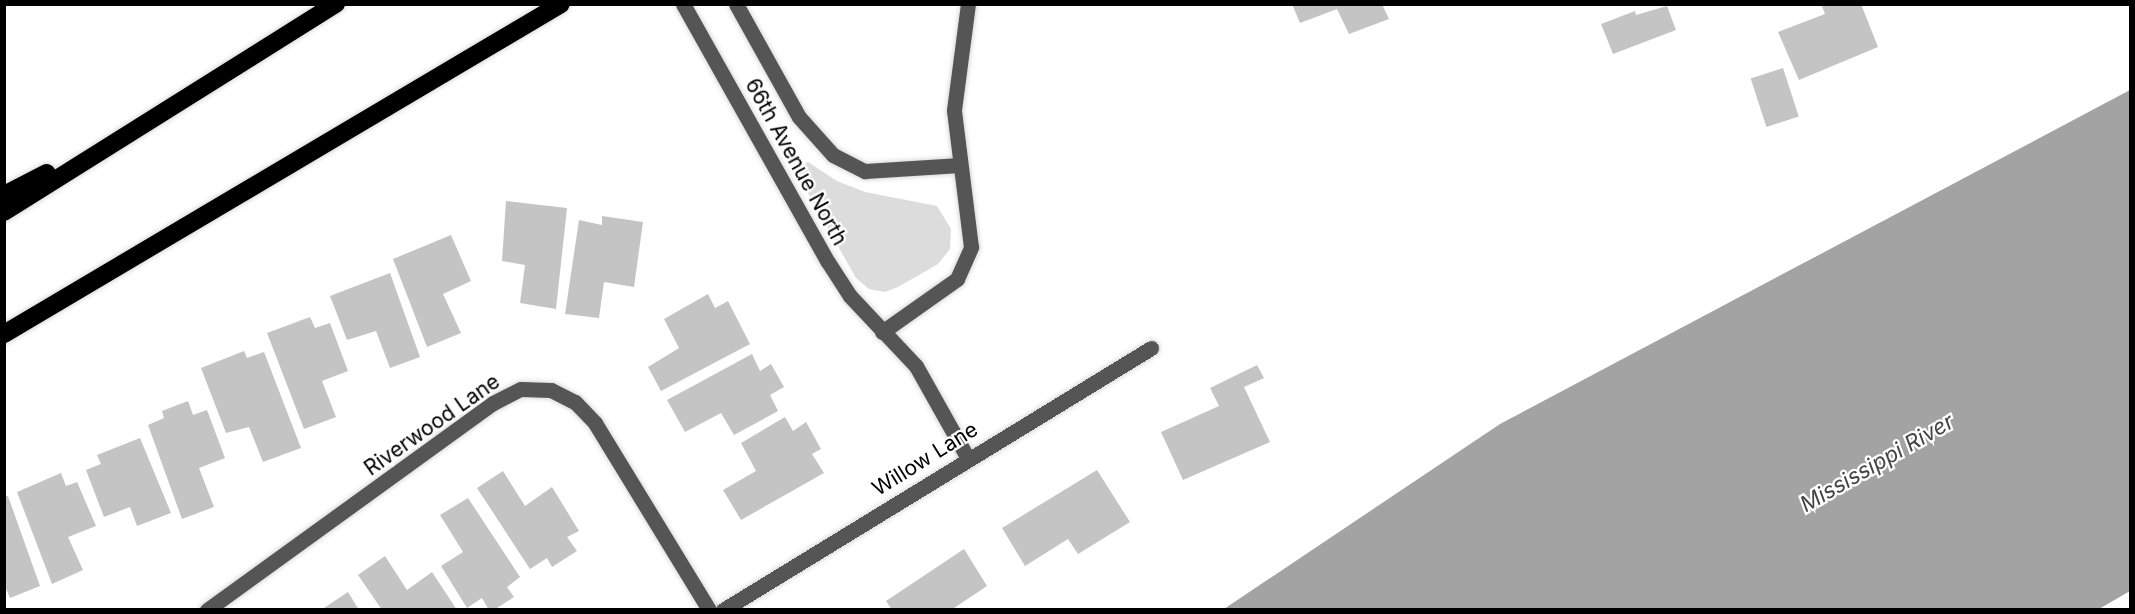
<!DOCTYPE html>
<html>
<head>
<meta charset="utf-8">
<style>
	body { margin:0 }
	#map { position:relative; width:2135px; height:614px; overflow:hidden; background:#fff; font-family:Inter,sans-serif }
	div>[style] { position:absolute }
	.green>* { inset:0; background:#dcdcdc }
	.water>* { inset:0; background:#a3a3a3 }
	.building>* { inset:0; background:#c4c4c4; transform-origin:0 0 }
	.roads { filter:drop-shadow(0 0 2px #dbdbdb) drop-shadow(0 0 2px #dbdbdb) }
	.minor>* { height:15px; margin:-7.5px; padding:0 7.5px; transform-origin:7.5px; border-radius:7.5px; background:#555 }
	.highway>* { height:18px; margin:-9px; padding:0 9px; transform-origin:9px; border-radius:9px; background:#000 }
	span { translate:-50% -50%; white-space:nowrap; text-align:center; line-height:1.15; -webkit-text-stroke:4.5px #fff; paint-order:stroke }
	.street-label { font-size:21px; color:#000 }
	.water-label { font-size:22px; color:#444; font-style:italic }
	.frame { position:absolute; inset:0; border:6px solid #000; pointer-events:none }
</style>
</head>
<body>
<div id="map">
	<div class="green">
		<i style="clip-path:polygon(808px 162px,837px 181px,865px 192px,937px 206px,951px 229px,950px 249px,938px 264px,898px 287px,885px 292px,869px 289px,856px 278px,795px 170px)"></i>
	</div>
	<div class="water">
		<i style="clip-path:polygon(2130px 90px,2130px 591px,2099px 609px,1224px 609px,1500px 424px)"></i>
	</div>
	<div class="building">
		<i style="clip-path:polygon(1292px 4px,1382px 4px,1389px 19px,1349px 34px,1337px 9px,1300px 23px)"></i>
		<i style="clip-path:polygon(1821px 4px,1861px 4px,1878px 47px,1799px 80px,1778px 32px,1825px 14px)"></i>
		<i style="clip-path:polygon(1667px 6px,1676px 30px,1613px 54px,1601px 24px,1635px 11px,1636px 15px)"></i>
		<i style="left:1783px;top:68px;width:51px;height:34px;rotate:72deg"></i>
		<i style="clip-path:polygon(506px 201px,567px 208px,556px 309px,520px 303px,525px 265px,502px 261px)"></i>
		<i style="clip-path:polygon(602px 216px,643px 222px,634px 287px,604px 282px,599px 318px,565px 314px,579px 220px,602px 225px)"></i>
		<i style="clip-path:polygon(451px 235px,471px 281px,443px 294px,461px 333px,427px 347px,393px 259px)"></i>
		<i style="clip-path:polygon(390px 273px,420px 357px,390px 368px,376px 331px,347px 340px,330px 296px)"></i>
		<i style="clip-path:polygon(708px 294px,715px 308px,728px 301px,750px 344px,661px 391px,648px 367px,679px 348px,664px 319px)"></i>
		<i style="clip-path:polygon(310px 317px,315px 328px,330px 323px,348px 371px,322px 381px,336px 417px,304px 429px,267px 333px)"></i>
		<i style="clip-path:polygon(244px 351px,247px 358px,264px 352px,301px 448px,263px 462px,249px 427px,226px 433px,201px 368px)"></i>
		<i style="clip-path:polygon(752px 354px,760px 371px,771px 364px,784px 387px,770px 395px,778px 411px,734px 435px,721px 413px,685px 432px,667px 400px)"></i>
		<i style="clip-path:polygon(1257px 365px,1264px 378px,1244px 387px,1270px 442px,1183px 480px,1161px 432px,1219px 406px,1210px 388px)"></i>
		<i style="clip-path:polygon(188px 401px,193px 415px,207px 410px,225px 458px,199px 468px,214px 507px,182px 519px,148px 425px,164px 418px,162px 411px)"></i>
		<i style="clip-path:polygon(785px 417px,793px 431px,806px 422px,821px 449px,812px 454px,824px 473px,741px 520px,723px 490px,756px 471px,741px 443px)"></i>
		<i style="clip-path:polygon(140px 438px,171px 513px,137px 526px,130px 507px,104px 517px,86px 470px,101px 464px,97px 455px)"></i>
		<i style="clip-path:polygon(1097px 470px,1130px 522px,1078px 554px,1068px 539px,1025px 566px,1002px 528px)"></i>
		<i style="clip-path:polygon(503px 471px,525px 506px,552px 487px,579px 531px,567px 537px,577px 551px,552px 567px,547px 558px,530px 569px,477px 488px)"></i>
		<i style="clip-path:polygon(61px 473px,66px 486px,77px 482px,96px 526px,68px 537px,83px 570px,52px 584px,17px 492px)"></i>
		<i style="clip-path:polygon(8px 496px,40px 586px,10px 598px,4px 584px,4px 497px)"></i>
		<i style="clip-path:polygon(468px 498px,520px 577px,507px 587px,514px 597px,494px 610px,489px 610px,482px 598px,467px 608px,441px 566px,463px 552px,440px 515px)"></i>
		<i style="clip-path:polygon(964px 549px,987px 586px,951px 610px,892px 610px,886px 601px)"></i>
		<i style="clip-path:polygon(385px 556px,407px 590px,432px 572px,457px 610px,382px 610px,358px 575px)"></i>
		<i style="clip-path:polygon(348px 592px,359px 610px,324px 608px)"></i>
	</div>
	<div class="roads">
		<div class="minor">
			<i style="left:683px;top:4px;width:296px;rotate:60.7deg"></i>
			<i style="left:828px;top:262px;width:40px;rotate:57.1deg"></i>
			<i style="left:850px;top:296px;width:96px;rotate:46.7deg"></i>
			<i style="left:916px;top:366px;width:104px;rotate:60.7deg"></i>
			<i style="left:736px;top:4px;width:129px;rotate:60.9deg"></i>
			<i style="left:799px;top:117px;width:51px;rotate:48.2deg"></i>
			<i style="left:833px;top:155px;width:36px;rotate:27deg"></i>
			<i style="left:865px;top:171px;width:95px;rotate:-3.6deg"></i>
			<i style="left:882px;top:332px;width:92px;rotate:-35.2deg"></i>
			<i style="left:957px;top:279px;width:35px;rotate:-66deg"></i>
			<i style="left:971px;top:247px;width:138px;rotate:-97.1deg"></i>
			<i style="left:954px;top:110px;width:107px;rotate:-82.5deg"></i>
			<i style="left:207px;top:610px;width:353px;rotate:-35.9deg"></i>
			<i style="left:493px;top:403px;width:31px;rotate:-27deg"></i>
			<i style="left:521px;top:389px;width:30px;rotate:2deg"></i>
			<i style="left:551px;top:390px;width:27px;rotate:27deg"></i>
			<i style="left:575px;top:402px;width:29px;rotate:46deg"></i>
			<i style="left:595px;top:423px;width:219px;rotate:58.6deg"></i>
			<i style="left:723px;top:610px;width:502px;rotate:-31.47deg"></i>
		</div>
		<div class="highway">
			<i style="left:4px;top:195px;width:48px;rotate:-27.1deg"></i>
			<i style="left:4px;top:212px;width:392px;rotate:-32.1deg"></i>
			<i style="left:4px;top:334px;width:647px;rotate:-30.65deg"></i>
		</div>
	</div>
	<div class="street-label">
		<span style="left:796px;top:162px;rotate:61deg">66th Avenue North</span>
		<span style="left:432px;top:425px;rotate:-35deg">Riverwood Lane</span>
		<span style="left:925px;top:459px;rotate:-32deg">Willow Lane</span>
	</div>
	<div class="water-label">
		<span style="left:1877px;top:463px;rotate:-30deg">Mississippi River</span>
	</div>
	<div class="frame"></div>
</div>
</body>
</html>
